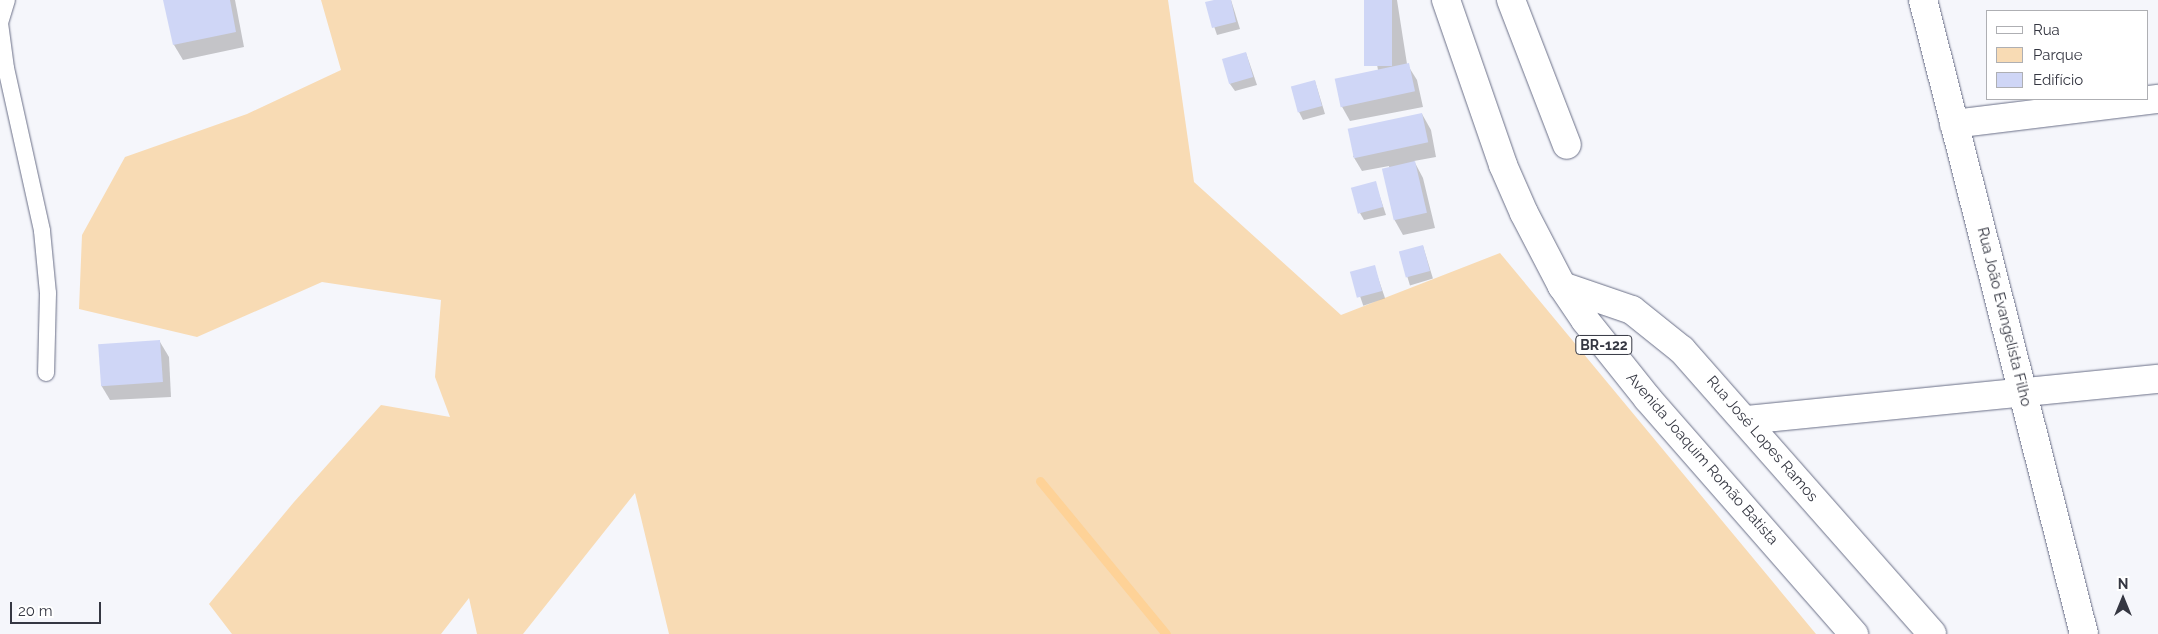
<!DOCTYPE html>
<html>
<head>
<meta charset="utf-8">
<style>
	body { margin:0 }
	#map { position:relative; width:2158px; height:634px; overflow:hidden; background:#f5f6fb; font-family:Raleway,sans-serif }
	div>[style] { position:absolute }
	.green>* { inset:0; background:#f8dbb4 }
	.shadow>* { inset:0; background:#0003; transform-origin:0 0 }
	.stream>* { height:9px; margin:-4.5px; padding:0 4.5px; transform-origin:4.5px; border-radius:4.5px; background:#fed297 }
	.building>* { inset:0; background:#cfd6f6; transform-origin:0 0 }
	.roads { filter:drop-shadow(0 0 1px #6a6f87) drop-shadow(0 0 1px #6a6f87) }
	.service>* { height:16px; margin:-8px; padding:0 8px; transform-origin:8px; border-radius:8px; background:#fff }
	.minor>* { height:28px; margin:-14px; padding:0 14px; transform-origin:14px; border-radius:14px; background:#fff }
	.trunk>* { height:28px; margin:-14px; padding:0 14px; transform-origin:14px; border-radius:14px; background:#fff }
	span { translate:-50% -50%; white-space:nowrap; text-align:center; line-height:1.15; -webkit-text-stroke:5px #fff; paint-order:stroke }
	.shield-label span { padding:1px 4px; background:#fff; border:1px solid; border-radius:4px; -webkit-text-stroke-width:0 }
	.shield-label { font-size:14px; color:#353742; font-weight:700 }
	.street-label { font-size:15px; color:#353742 }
	.legend { position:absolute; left:1986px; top:10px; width:162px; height:90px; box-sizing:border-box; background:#fff; border:1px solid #aeafb3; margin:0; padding:6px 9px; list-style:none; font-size:15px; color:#353742 }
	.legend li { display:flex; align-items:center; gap:10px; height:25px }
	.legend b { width:25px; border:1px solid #aeafb3 }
	.north { position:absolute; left:2098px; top:574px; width:50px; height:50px; -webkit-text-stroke:4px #fff; paint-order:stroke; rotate:0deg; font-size:14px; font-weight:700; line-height:20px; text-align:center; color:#353742 }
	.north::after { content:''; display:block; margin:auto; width:18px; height:22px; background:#353742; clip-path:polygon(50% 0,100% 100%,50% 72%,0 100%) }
	.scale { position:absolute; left:10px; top:602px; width:91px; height:22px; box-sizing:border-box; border:2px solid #353742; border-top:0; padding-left:6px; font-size:15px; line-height:18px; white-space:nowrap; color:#353742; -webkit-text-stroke:4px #fff; paint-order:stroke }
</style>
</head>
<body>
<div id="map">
	<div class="green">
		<i style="clip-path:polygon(321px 0,1168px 0,1194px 182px,1341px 315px,1500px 253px,1816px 634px,669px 634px,635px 493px,523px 634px,477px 634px,469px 598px,441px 634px,232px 634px,209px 604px,294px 502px,381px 405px,450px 417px,435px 377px,441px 300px,322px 282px,197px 337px,79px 309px,82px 235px,125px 157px,247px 114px,341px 70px)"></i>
	</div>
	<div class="shadow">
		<i style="clip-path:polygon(164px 0,235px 0,244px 47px,183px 60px,174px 45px)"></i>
		<i style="clip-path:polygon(1218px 0,1231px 0,1240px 29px,1217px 35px,1206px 3px)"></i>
		<i style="clip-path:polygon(1365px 0,1397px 0,1407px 64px,1417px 80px,1423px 107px,1350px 121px,1341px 105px,1378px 70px)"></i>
		<i style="clip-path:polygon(1246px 53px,1257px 85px,1235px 91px,1230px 84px)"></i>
		<i style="clip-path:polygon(1315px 81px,1325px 114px,1303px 120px,1299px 112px)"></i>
		<i style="clip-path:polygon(1422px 114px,1431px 130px,1436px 157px,1414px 161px,1423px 178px,1435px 228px,1403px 235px,1394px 219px,1389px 166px,1362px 171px,1353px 156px)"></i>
		<i style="clip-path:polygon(1375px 182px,1386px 215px,1364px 220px,1360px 213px)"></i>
		<i style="left:1423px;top:246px;width:34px;height:24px;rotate:73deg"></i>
		<i style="left:1374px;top:266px;width:34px;height:23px;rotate:71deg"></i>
		<i style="clip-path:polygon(160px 342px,169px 357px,171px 397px,110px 400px,101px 385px)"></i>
	</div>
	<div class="stream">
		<i style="left:1040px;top:481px;width:198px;rotate:50.5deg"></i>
	</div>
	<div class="building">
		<i style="clip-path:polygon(163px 0,230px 0,236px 32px,173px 45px)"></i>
		<i style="clip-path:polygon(1214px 0,1231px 0,1236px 22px,1212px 28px,1205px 2px)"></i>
		<i style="left:1364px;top:0;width:28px;height:66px"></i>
		<i style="left:1246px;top:52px;width:26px;height:25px;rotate:74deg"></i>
		<i style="left:1409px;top:63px;width:29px;height:76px;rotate:78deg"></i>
		<i style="left:1315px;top:80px;width:27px;height:25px;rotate:75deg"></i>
		<i style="left:1422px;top:113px;width:30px;height:76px;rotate:78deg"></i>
		<i style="left:1415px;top:161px;width:53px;height:34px;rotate:77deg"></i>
		<i style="left:1376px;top:181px;width:27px;height:26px;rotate:75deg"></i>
		<i style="left:1423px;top:245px;width:27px;height:25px;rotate:75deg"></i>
		<i style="left:1375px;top:265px;width:27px;height:26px;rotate:75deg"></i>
		<i style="left:160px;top:340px;width:42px;height:62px;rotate:86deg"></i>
	</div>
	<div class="roads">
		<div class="service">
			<i style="left:7px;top:0;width:24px;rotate:107deg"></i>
			<i style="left:0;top:23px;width:45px;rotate:82.4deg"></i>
			<i style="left:6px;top:68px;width:167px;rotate:77.5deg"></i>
			<i style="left:42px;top:231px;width:62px;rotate:84.5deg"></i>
			<i style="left:48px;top:293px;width:80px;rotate:91.4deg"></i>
		</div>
		<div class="minor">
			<i style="left:1511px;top:0;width:155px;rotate:68.9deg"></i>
			<i style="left:1923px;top:0;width:654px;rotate:75.75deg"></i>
			<i style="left:1954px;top:124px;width:206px;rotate:-7deg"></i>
			<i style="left:1562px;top:286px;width:74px;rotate:18.9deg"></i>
			<i style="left:1632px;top:310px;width:64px;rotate:38.7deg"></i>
			<i style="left:1682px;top:350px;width:378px;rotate:48.6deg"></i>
			<i style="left:1746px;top:420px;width:414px;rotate:-5.7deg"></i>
		</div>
		<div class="trunk">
			<i style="left:1446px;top:0;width:175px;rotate:70.9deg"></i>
			<i style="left:1503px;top:165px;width:52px;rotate:66.4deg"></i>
			<i style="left:1524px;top:213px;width:82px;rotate:62.5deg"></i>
			<i style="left:1562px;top:286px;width:41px;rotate:55.9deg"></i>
			<i style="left:1585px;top:320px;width:101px;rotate:51.4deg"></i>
			<i style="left:1648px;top:399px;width:313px;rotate:48.8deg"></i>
		</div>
	</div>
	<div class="shield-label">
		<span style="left:1604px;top:345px">BR-122</span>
	</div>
	<div class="street-label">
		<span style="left:2004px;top:317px;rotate:76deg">Rua João Evangelista Filho</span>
		<span style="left:1762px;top:439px;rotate:49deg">Rua José Lopes Ramos</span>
		<span style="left:1702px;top:459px;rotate:49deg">Avenida Joaquim Romão Batista</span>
	</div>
	<ul class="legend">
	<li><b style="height:6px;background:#fff"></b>Rua</li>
	<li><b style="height:14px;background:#f8dbb4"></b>Parque</li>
	<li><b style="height:14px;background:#cfd6f6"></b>Edifício</li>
	</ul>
	<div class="north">N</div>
	<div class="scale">20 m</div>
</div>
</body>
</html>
